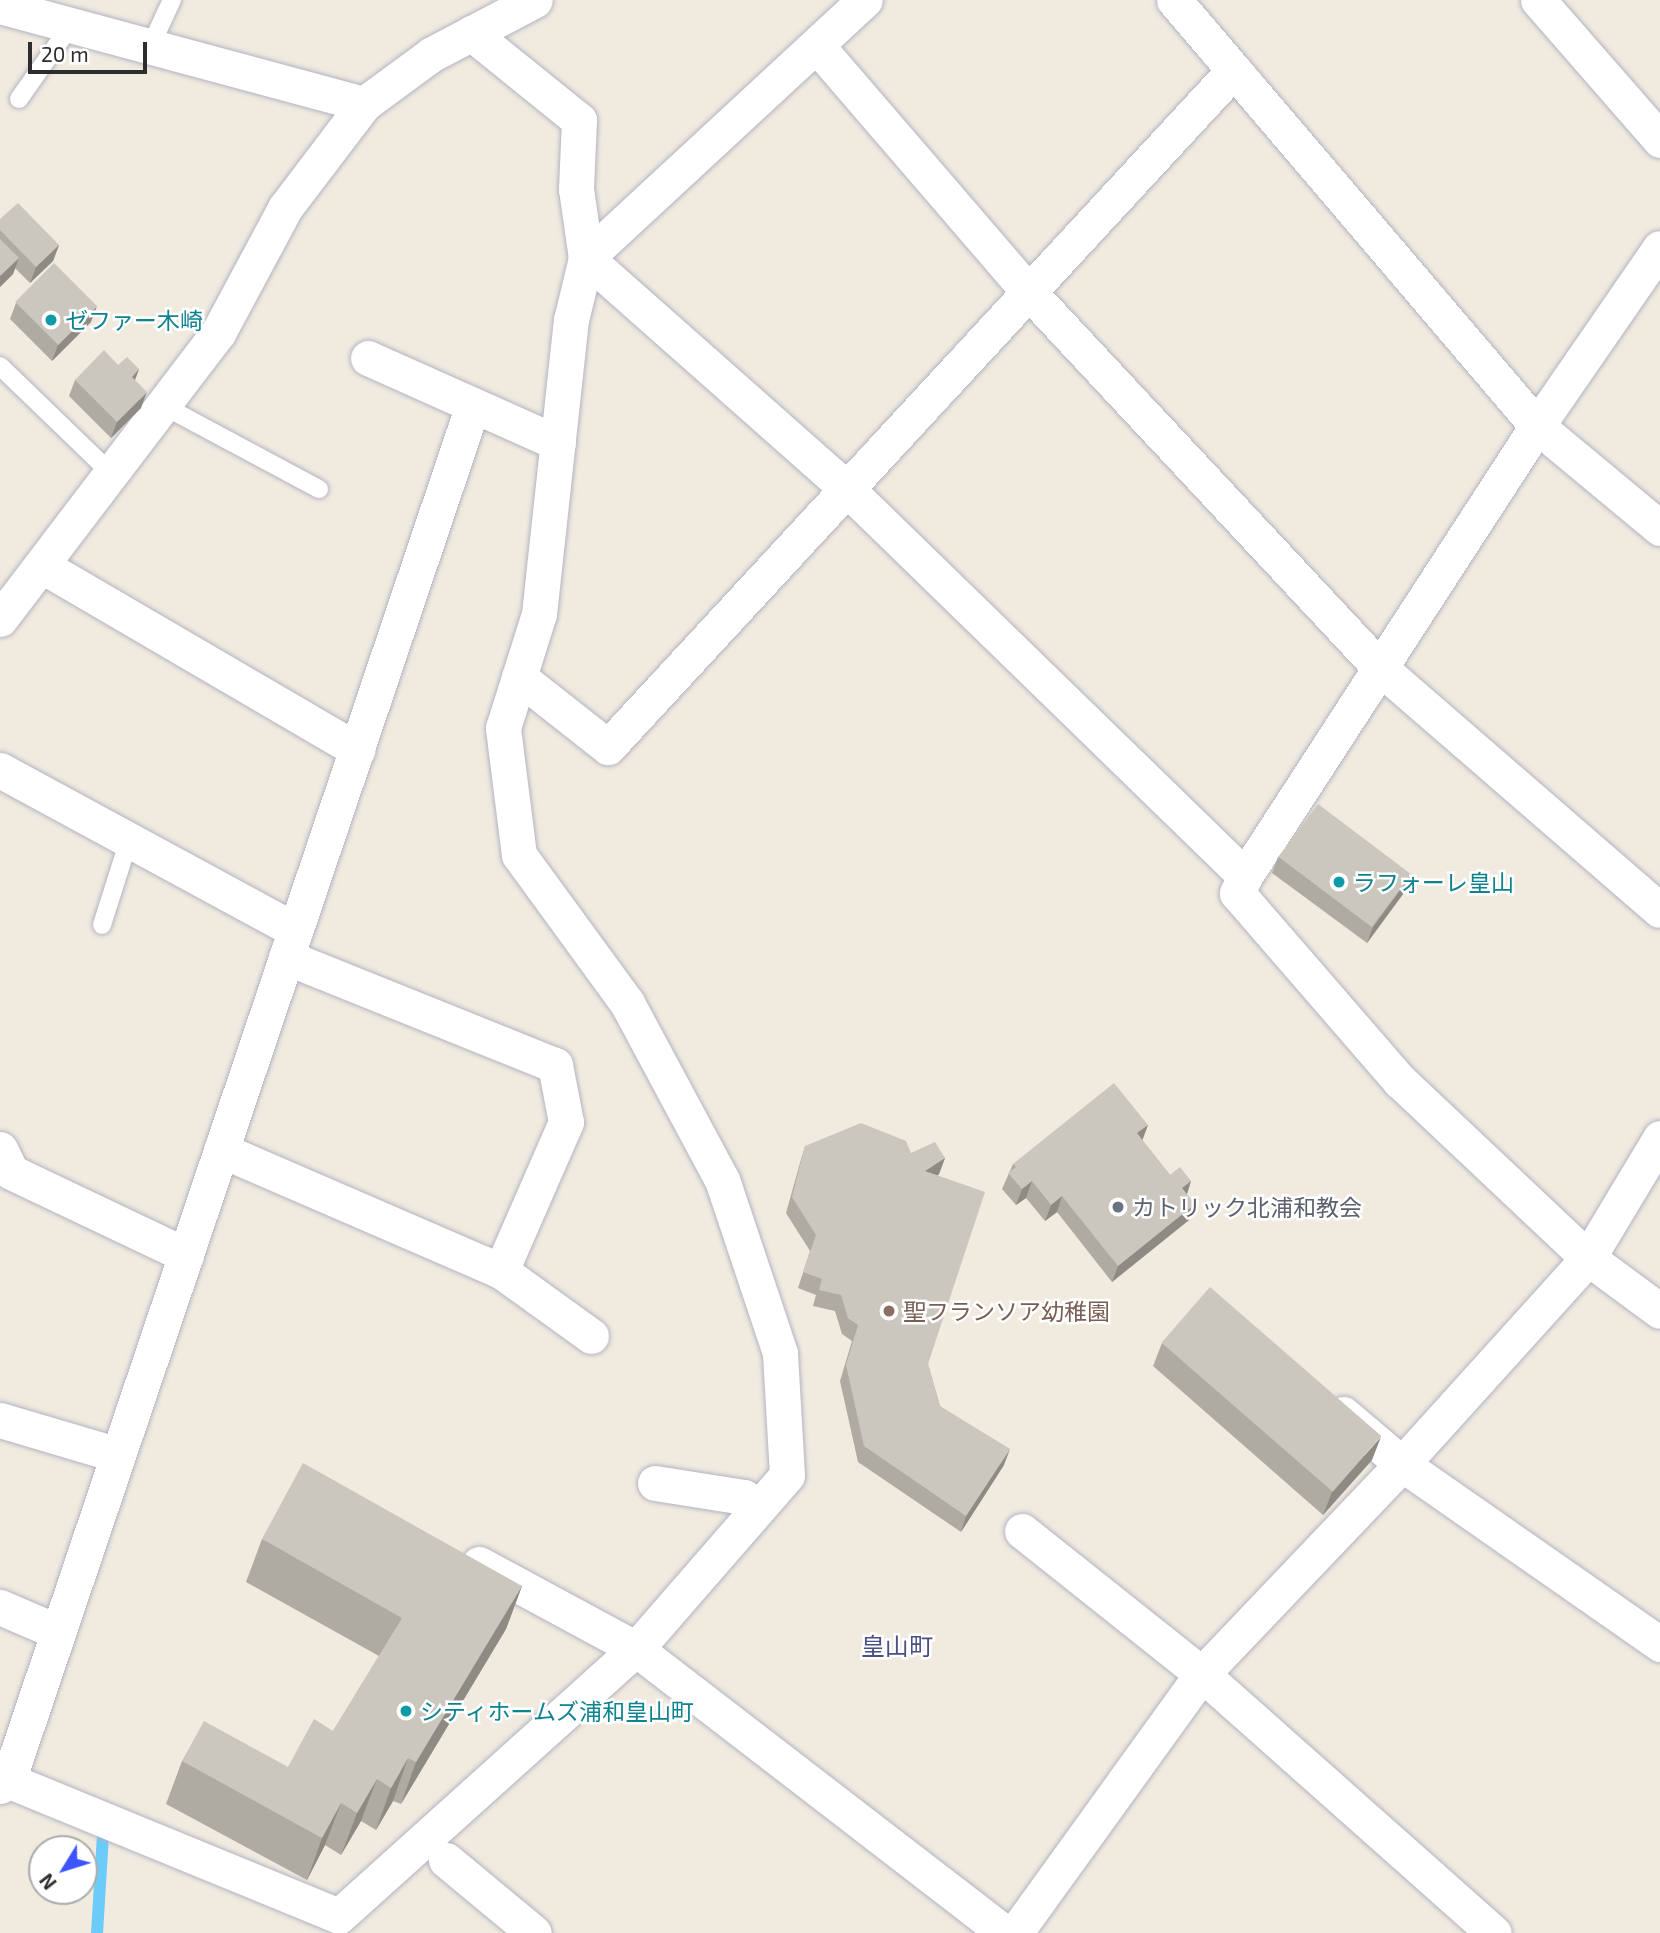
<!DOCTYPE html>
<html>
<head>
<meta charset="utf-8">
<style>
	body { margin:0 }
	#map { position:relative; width:1660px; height:1933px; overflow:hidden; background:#f0eadf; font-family:"Exo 2","Noto Sans JP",sans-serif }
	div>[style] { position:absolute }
	.stream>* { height:12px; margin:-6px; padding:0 6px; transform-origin:6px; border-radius:6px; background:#6bcbf9 }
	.roads { filter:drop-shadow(0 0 2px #b3b4c2) drop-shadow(0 0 2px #b3b4c2) }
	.service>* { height:18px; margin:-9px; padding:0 9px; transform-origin:9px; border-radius:9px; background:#fff }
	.minor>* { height:35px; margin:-17.5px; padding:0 17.5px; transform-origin:17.5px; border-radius:17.5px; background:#fff }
	.wall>* { inset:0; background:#afaba3 }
	.shaded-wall>* { inset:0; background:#8e8b85 }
	.building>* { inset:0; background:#cbc7be; transform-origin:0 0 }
	.dots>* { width:19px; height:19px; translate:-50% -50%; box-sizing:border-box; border:4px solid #fff; border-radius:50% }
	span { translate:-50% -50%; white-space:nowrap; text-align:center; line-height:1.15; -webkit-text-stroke:5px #fff; paint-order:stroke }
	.culture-label { font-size:23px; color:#0d838f }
	.left { translate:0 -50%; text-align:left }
	.worship-label { font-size:23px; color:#5b616d }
	.education-label { font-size:23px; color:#785e54 }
	.neighbourhood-label { font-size:24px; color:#495083 }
	.north { position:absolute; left:28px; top:1835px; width:70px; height:70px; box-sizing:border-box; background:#fff; border:2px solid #ababab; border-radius:50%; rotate:232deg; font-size:19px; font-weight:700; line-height:28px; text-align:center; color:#2d2d2d }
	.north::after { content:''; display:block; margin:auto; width:24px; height:32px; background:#3d55ff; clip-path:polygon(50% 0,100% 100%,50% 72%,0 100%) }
	.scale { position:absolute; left:28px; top:42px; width:119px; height:32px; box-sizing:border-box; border:4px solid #2d2d2d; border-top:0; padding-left:9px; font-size:21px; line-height:24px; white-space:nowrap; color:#2d2d2d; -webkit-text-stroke:5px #fff; paint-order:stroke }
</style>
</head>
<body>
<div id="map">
	<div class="stream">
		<i style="left:97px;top:1933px;width:97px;rotate:-86.5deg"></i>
	</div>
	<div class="roads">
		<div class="service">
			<i style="left:151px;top:45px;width:50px;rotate:-65deg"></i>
			<i style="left:19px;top:99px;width:90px;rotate:-54.9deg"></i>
			<i style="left:0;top:366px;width:156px;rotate:44deg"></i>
			<i style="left:164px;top:406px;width:176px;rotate:28.2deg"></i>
			<i style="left:102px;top:925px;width:89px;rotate:-72.4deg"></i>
		</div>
		<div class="minor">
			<i style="left:1174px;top:0;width:560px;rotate:49.57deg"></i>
			<i style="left:1537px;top:426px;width:160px;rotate:39.7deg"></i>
			<i style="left:1538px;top:0;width:186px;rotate:48.9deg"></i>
			<i style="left:0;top:6px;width:377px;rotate:15.1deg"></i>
			<i style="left:471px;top:33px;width:139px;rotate:38.9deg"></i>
			<i style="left:579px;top:120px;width:69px;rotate:92.5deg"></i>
			<i style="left:576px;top:189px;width:70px;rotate:81.8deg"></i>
			<i style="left:586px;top:258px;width:349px;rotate:41.5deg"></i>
			<i style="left:847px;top:489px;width:555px;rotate:44.2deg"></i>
			<i style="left:1245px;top:876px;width:19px;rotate:115deg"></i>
			<i style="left:1237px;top:893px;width:249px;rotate:49.1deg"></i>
			<i style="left:1400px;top:1081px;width:258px;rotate:43.3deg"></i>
			<i style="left:1588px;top:1258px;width:89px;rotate:36.4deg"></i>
			<i style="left:817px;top:46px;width:322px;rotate:49.3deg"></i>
			<i style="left:1027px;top:290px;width:516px;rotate:46.96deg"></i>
			<i style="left:1379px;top:667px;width:371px;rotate:40.9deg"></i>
			<i style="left:368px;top:358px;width:208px;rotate:24.1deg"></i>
			<i style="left:44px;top:567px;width:363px;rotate:30.3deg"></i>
			<i style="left:0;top:619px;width:360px;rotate:-52.7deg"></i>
			<i style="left:218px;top:333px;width:142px;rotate:-61.8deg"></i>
			<i style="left:285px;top:208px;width:131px;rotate:-52.8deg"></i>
			<i style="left:364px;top:104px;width:84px;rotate:-36.3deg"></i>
			<i style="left:432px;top:54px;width:116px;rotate:-27.7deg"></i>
			<i style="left:519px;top:677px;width:113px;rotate:38.2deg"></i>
			<i style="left:608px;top:747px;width:922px;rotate:-47.24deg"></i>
			<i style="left:0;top:770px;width:336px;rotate:28.5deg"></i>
			<i style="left:1245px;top:876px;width:536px;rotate:-57.02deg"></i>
			<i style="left:1537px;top:426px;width:216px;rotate:-55.4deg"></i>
			<i style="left:286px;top:957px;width:290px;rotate:21.9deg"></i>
			<i style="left:555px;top:1065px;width:58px;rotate:79.1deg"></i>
			<i style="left:566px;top:1122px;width:163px;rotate:113.6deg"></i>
			<i style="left:0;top:1149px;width:25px;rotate:64deg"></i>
			<i style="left:11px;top:1172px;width:194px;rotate:25.4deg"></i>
			<i style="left:221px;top:1150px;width:305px;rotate:23.4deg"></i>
			<i style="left:501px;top:1271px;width:111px;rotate:35.8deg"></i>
			<i style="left:1343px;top:1414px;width:77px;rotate:40.3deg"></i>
			<i style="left:1402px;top:1464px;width:315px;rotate:34.9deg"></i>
			<i style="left:0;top:1420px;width:123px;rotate:16.5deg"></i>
			<i style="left:655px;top:1483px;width:90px;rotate:8.9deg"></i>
			<i style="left:744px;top:1497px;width:17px;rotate:36deg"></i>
			<i style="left:1022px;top:1531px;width:230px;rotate:38.5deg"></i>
			<i style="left:1202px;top:1674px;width:390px;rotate:41.6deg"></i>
			<i style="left:479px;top:1564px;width:179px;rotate:28.4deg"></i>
			<i style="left:636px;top:1649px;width:466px;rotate:37.6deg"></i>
			<i style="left:0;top:1607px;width:63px;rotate:23.3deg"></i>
			<i style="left:0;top:1777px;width:366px;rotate:22.3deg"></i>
			<i style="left:339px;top:1916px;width:399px;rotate:-42deg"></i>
			<i style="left:636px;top:1649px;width:230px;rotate:-49deg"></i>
			<i style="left:787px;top:1475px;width:122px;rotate:-93.3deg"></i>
			<i style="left:780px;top:1353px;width:182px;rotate:-108.5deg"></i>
			<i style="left:722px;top:1180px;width:201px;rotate:-118.2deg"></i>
			<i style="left:627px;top:1003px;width:183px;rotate:-126.1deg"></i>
			<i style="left:519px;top:855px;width:128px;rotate:-97.2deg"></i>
			<i style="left:503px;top:728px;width:120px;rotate:-72.5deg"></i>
			<i style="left:539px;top:614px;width:296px;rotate:-83.8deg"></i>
			<i style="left:571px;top:320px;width:64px;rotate:-76.4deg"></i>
			<i style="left:586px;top:258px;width:380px;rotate:-42.8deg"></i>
			<i style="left:0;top:1786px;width:12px;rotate:-42deg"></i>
			<i style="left:9px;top:1778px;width:1449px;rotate:-71.33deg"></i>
			<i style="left:446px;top:1860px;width:114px;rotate:39.7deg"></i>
			<i style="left:1015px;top:1933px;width:319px;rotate:-54.2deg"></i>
			<i style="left:1202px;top:1674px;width:290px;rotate:-46.4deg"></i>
			<i style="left:1402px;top:1464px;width:278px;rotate:-47.9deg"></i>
			<i style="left:1588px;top:1258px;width:140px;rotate:-59deg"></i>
		</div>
	</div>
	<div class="wall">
		<i style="clip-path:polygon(0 219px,59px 245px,53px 261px,30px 283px,15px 268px,13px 274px,0 287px)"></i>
		<i style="clip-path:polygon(16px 303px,91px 322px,52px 361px,10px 319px)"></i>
		<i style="clip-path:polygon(118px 365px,139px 369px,135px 380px,141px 408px,111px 438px,69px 396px,75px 380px)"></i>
		<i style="clip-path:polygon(1278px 857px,1412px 874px,1406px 890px,1367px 943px,1272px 873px)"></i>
		<i style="clip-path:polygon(1148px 1125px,1142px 1140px,1170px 1175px,1191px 1181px,1187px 1194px,1189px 1220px,1112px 1282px,1057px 1212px,1045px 1221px,1026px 1198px,1016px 1205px,1002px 1189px,1013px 1164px)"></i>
		<i style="clip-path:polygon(805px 1146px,911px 1153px,945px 1158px,939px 1174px,938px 1175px,928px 1364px,940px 1406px,1004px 1465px,961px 1532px,858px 1462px,840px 1381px,852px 1341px,842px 1334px,835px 1311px,813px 1306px,816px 1295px,798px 1288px,810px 1251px,786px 1213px,800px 1163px)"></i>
		<i style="clip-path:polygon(1162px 1343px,1372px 1460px,1323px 1515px,1153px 1366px)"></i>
		<i style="clip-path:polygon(262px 1539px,522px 1586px,506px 1629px,401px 1804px,393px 1801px,376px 1830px,361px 1821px,341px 1855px,325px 1845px,307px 1880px,166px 1804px,182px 1761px,288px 1767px,333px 1731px,379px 1656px,246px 1582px)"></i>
	</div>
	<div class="shaded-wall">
		<i style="clip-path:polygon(59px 245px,53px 261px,30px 283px,36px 267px)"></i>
		<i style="clip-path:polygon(19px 258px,13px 274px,0 287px,0 276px)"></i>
		<i style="clip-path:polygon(97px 306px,91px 322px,52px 361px,58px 345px)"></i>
		<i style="clip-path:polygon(139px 369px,133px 385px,132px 377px)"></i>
		<i style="clip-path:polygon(147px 392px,141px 408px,111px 438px,117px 422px)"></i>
		<i style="clip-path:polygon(1412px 874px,1406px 890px,1367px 943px,1373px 927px)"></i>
		<i style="clip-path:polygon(1148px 1125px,1142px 1141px,1137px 1133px)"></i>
		<i style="clip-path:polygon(945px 1158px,939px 1174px,919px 1187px,925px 1171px)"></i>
		<i style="clip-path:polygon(1032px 1181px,1026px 1198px,1016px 1205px,1022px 1189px)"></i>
		<i style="clip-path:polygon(1191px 1181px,1186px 1197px,1182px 1188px)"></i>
		<i style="clip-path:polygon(1062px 1196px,1057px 1212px,1045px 1221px,1051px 1205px)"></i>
		<i style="clip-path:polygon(1195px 1204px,1189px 1220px,1112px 1282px,1118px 1266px)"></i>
		<i style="clip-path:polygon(1381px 1437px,1372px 1460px,1323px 1515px,1332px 1492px)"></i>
		<i style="clip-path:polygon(1010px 1449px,1004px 1465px,961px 1532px,966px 1516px)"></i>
		<i style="clip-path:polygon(522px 1586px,506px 1629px,401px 1804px,416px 1762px)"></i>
		<i style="clip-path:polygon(408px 1758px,393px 1801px,376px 1830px,391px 1788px)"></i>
		<i style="clip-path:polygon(377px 1779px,361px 1821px,341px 1855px,357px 1813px)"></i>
		<i style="clip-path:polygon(341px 1803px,325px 1845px,307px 1880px,322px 1838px)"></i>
	</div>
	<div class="building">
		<i style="clip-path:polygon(18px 203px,59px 245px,36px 267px,0 230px,0 219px)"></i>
		<i style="clip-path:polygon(0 239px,19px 258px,0 276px)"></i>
		<i style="left:54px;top:263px;width:61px;height:55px;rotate:45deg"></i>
		<i style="clip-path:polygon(104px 350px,118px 365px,127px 357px,139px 369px,132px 377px,147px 392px,117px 422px,75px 380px)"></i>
		<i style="left:1318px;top:804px;width:117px;height:66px;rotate:37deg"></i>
		<i style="clip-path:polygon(1114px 1083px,1148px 1125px,1137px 1133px,1170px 1175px,1180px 1167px,1191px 1181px,1182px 1188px,1195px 1204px,1118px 1266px,1062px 1196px,1051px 1205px,1032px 1181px,1022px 1189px,1008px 1173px,1016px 1167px,1013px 1164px)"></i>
		<i style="clip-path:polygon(861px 1123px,906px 1141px,911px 1153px,935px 1142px,945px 1158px,925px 1171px,985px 1192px,928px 1364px,940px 1406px,1010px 1449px,966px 1516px,864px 1446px,846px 1365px,858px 1325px,848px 1318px,841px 1295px,819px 1290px,822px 1279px,803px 1272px,816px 1235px,792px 1197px,805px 1146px)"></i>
		<i style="left:1210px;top:1287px;width:227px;height:74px;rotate:41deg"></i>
		<i style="clip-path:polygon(303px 1463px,522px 1586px,416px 1762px,408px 1758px,391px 1788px,377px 1779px,357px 1813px,341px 1803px,322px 1838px,182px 1761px,204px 1721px,288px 1767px,314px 1719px,333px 1731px,402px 1618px,262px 1539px)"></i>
	</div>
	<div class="dots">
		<i style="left:51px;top:320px;background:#0f9aa8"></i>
		<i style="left:1339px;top:882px;background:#0f9aa8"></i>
		<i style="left:1118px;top:1207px;background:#6b7280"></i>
		<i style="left:889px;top:1311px;background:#8d6e63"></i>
		<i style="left:406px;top:1711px;background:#0f9aa8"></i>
	</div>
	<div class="culture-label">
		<span class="left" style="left:65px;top:320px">ゼファー木崎</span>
		<span class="left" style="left:1353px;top:882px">ラフォーレ皇山</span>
		<span class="left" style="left:420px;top:1711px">シティホームズ浦和皇山町</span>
	</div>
	<div class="worship-label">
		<span class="left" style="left:1132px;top:1207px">カトリック北浦和教会</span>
	</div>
	<div class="education-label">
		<span class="left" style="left:903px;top:1311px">聖フランソア幼稚園</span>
	</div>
	<div class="neighbourhood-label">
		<span style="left:897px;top:1646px">皇山町</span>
	</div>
	<div class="north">N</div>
	<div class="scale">20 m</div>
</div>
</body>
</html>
